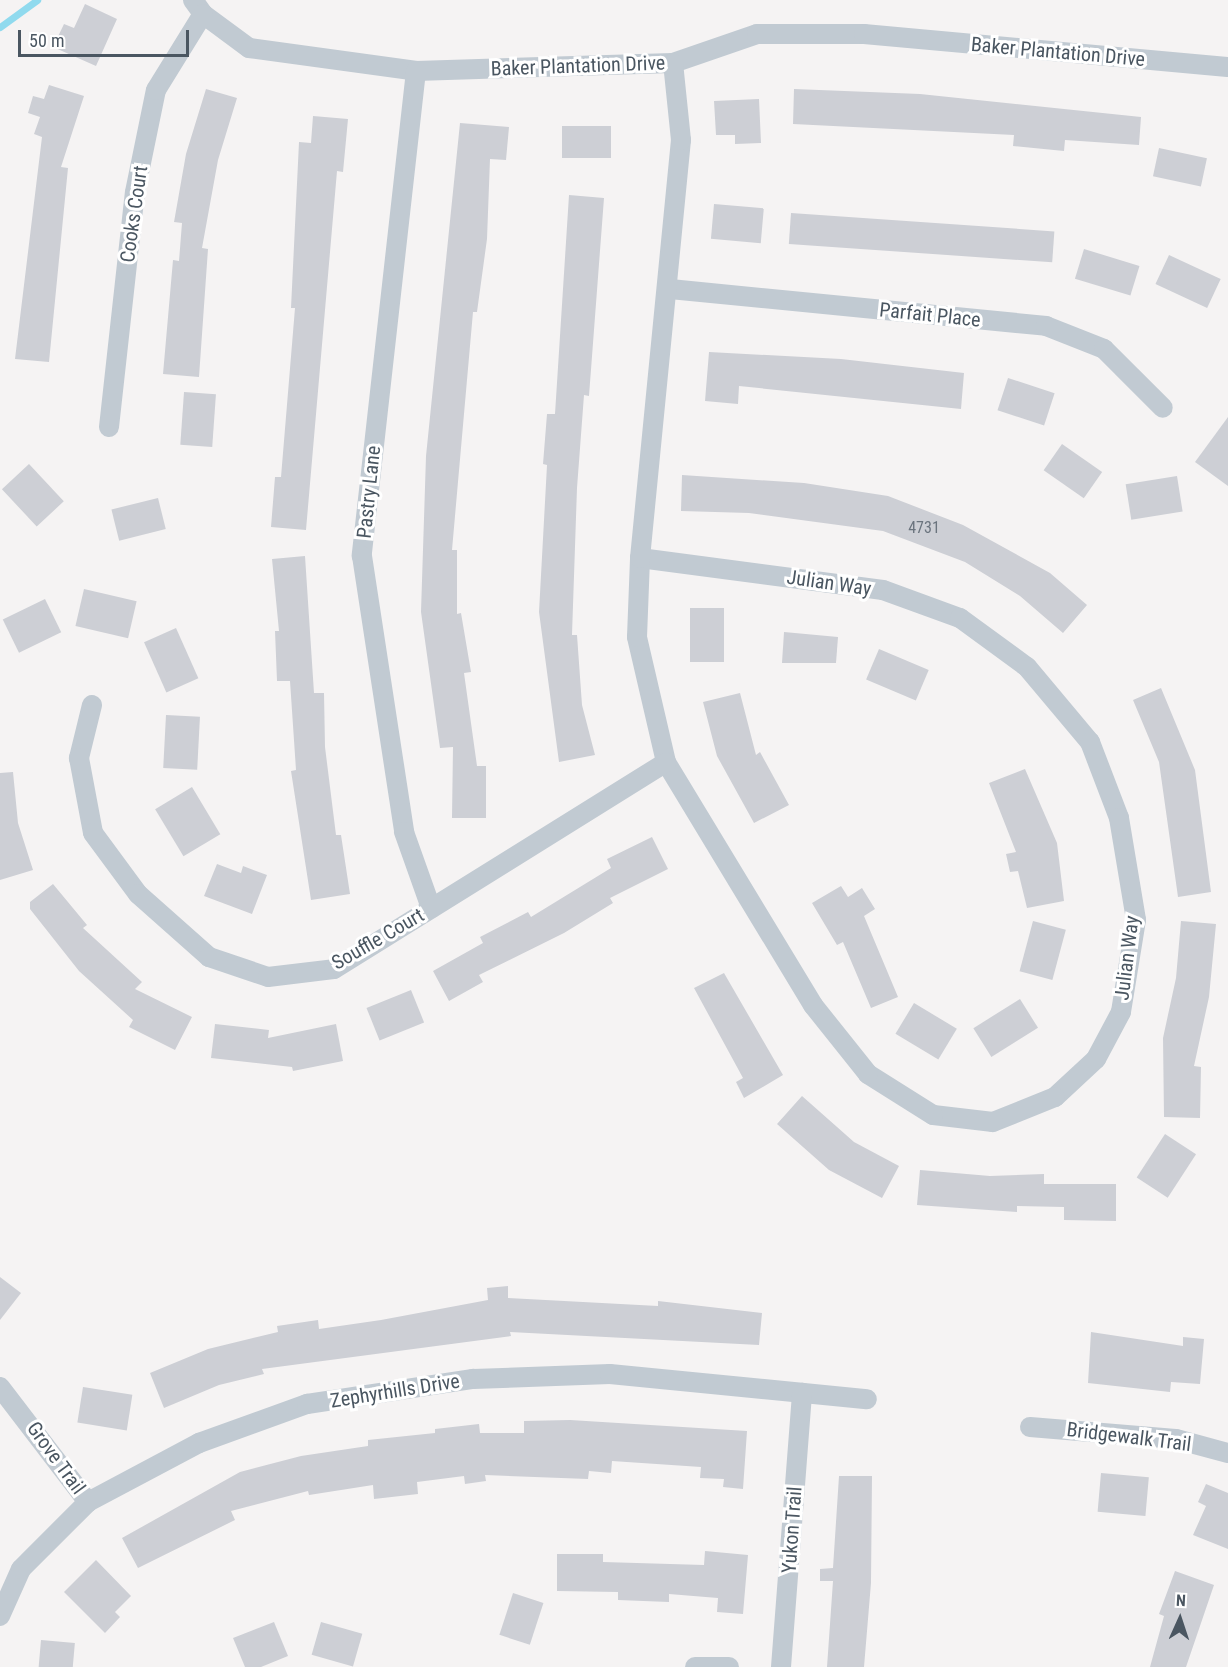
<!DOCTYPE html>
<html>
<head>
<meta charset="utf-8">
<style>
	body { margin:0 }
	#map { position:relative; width:1228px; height:1667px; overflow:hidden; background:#f5f3f3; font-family:"Roboto Condensed",sans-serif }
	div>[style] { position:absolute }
	.stream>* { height:7px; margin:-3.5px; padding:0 3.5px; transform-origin:3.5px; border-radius:3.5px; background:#90daee }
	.building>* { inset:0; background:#cdcfd5; transform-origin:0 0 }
	.minor>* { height:20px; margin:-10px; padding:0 10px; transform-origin:10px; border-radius:10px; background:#c1cad2 }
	span { translate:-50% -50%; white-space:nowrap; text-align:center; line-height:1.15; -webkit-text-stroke:6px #fff; paint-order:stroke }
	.number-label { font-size:16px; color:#6b747e }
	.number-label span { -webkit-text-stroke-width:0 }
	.street-label { font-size:20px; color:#4a5661 }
	.north { position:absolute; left:1150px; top:1589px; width:60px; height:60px; -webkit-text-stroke:4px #fff; paint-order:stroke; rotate:3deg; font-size:16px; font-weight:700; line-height:24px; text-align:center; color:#4a5661 }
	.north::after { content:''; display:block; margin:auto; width:21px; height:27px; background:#4a5661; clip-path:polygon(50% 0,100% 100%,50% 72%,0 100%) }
	.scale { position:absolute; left:18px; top:30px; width:171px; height:27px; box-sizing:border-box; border:3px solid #4a5661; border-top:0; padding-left:8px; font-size:18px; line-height:21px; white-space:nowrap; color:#4a5661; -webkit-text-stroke:4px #fff; paint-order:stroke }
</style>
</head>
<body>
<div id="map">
	<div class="stream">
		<i style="left:0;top:27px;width:46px;rotate:-36.1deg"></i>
	</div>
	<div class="building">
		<i style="clip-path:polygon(85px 4px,117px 19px,96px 66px,53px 47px,64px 24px,74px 28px)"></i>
		<i style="clip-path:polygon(49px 85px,84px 96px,61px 167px,68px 168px,49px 362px,15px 359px,42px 137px,34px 134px,40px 117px,28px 113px,33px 96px,44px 99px)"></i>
		<i style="clip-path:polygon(206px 89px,237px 98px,218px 160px,202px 248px,208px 249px,199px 377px,163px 374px,173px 260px,179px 261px,182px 223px,174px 222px,186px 154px)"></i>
		<i style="clip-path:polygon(794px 89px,920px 94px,1141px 117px,1139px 145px,1065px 140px,1064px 151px,1013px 146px,1014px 135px,793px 124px)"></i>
		<i style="clip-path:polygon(759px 99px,761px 143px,735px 144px,735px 135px,716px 135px,714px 101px)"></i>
		<i style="clip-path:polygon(313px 116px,348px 119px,343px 172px,337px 171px,306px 530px,271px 527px,275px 477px,281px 477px,295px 308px,291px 308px,299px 142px,311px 143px)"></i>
		<i style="clip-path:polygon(460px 123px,509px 127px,506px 160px,490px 159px,487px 239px,477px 312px,473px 312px,452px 550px,457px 550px,457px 614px,461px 613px,471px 672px,464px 673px,477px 766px,486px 766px,486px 818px,452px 818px,453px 747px,440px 748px,421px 612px,426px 456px)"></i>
		<i style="left:562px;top:126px;width:49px;height:32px"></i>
		<i style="left:1159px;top:148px;width:49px;height:29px;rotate:12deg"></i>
		<i style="clip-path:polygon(569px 195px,604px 198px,589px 396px,584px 395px,577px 488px,572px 635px,577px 635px,582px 705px,595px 755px,559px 762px,539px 612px,547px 465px,543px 464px,547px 414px,555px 414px)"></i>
		<i style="left:714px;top:204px;width:50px;height:35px;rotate:5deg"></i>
		<i style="left:791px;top:213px;width:264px;height:31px;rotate:4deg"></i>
		<i style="left:1084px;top:249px;width:58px;height:31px;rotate:17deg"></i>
		<i style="left:1169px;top:255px;width:57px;height:32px;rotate:25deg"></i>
		<i style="clip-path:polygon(709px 352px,841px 359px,964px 373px,961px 409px,739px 386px,738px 404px,705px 401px)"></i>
		<i style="left:1008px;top:378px;width:49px;height:34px;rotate:18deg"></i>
		<i style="left:184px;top:392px;width:32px;height:53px;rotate:4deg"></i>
		<i style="clip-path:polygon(1228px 417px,1228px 486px,1195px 462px)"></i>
		<i style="left:1062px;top:444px;width:49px;height:32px;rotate:35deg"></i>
		<i style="left:29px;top:464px;width:51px;height:37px;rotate:47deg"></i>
		<i style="clip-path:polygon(682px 475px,804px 483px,888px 496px,963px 525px,1050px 573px,1087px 605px,1063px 633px,1020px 596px,965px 562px,883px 531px,749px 513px,681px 511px)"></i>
		<i style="left:1177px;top:476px;width:36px;height:52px;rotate:81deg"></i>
		<i style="left:158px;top:498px;width:32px;height:48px;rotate:76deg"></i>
		<i style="clip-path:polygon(305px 556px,314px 693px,324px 693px,325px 747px,336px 835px,341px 835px,350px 894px,311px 900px,291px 771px,296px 770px,290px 681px,277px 681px,275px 631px,279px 631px,272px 559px)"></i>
		<i style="left:84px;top:589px;width:54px;height:38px;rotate:13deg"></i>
		<i style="left:45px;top:599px;width:37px;height:47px;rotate:64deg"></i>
		<i style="left:690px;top:608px;width:34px;height:54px"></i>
		<i style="left:176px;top:628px;width:55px;height:35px;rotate:66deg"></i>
		<i style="clip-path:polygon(784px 632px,838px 637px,836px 663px,782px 663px)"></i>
		<i style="left:879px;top:649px;width:54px;height:33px;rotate:23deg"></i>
		<i style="clip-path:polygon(1161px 688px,1195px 770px,1211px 892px,1178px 897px,1159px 762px,1133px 700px)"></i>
		<i style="clip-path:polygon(740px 693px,756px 755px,760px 752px,789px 805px,754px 823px,717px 756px,703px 702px)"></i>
		<i style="left:166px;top:715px;width:34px;height:53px;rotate:3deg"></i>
		<i style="clip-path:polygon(1025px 769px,1057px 843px,1064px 901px,1027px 908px,1018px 871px,1010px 872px,1006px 854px,1016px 852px,989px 783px)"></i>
		<i style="clip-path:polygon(13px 772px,18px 823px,33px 870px,0 880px,0 773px)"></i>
		<i style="left:192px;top:787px;width:55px;height:43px;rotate:59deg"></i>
		<i style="clip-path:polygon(652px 837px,668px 869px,610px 898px,613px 903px,564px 933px,479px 975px,483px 982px,449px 1001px,433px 971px,483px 943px,480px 937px,528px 912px,531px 917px,611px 868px,607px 859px)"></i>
		<i style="clip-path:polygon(217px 864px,241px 873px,243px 866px,267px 875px,252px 914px,204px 896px)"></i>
		<i style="clip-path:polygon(53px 884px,87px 925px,83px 928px,142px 982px,135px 989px,192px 1017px,175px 1050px,129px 1027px,133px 1020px,79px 971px,30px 909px,30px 902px)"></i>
		<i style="clip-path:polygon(841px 886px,848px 897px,862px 888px,875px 909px,864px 916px,898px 997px,871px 1008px,843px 942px,837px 945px,812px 903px)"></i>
		<i style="left:1033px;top:921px;width:34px;height:52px;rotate:15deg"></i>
		<i style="clip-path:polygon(1181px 921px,1216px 924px,1209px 997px,1194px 1066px,1201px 1067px,1200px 1118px,1164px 1117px,1163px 1038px,1176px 978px)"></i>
		<i style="clip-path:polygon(724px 973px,783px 1075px,744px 1098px,736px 1082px,743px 1078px,694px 988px)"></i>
		<i style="left:411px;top:990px;width:35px;height:48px;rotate:68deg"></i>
		<i style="left:1020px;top:999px;width:34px;height:55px;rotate:58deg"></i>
		<i style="left:914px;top:1003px;width:50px;height:36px;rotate:31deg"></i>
		<i style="clip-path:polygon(215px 1024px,269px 1030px,268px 1038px,336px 1024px,343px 1061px,293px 1071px,292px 1067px,211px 1058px)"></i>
		<i style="clip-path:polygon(802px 1096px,854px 1142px,899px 1166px,882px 1198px,829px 1170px,777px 1124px)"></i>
		<i style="left:1165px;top:1134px;width:37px;height:52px;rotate:33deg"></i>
		<i style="clip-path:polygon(920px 1170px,990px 1176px,1044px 1174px,1044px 1184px,1116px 1184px,1116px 1221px,1064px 1220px,1064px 1207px,1017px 1206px,1017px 1212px,917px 1205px)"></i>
		<i style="clip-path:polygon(0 1277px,21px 1293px,0 1320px)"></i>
		<i style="clip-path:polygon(508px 1286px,508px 1298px,658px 1306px,658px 1301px,762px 1313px,759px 1345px,510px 1332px,511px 1336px,262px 1369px,264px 1374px,219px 1385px,164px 1408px,150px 1373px,208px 1349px,278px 1332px,277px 1326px,318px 1320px,319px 1329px,381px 1320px,488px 1300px,487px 1288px)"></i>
		<i style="clip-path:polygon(1091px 1332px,1183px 1346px,1183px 1337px,1204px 1339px,1200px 1384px,1171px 1382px,1170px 1392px,1088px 1383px)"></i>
		<i style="left:83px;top:1387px;width:50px;height:36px;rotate:9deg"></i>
		<i style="clip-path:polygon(570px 1420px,747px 1431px,743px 1489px,723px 1487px,724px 1479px,700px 1478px,701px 1467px,612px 1461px,611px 1473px,589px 1471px,588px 1479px,485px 1475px,486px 1481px,465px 1484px,464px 1476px,417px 1482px,418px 1494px,374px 1499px,373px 1485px,309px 1495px,308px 1491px,231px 1511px,235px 1520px,138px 1568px,122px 1538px,240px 1472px,301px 1456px,368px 1446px,368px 1440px,435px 1433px,435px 1429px,479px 1424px,480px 1433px,524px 1433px,524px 1421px)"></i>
		<i style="left:1101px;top:1473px;width:48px;height:39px;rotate:5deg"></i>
		<i style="clip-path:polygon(839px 1476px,872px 1476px,871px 1583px,864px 1667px,827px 1667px,833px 1581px,820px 1581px,820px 1569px,833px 1568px)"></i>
		<i style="clip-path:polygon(1206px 1484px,1228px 1493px,1228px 1549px,1193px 1535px,1206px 1506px,1198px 1502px)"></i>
		<i style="clip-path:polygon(705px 1551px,748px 1555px,743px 1614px,717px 1612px,718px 1598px,669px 1594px,669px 1602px,618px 1600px,618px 1592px,557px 1591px,557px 1554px,603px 1554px,603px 1562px,704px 1565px)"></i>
		<i style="clip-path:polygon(96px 1560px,131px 1596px,115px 1612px,120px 1617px,105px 1633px,64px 1592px)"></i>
		<i style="clip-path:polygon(1175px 1571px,1214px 1585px,1186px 1667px,1150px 1667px,1164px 1616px,1159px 1614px)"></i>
		<i style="left:513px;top:1593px;width:32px;height:44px;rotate:18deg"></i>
		<i style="clip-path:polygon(274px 1622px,288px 1656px,261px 1667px,245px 1667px,233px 1638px)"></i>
		<i style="left:321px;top:1622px;width:43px;height:34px;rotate:16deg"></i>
		<i style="left:41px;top:1640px;width:34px;height:27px;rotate:5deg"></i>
	</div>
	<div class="minor">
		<i style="left:193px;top:0;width:17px;rotate:54deg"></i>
		<i style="left:203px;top:14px;width:57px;rotate:36.5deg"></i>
		<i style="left:249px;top:48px;width:169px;rotate:7.8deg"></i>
		<i style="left:416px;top:71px;width:257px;rotate:-1.8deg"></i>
		<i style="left:673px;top:63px;width:89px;rotate:-19deg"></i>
		<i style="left:757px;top:34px;width:107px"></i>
		<i style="left:864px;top:34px;width:365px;rotate:5.2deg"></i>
		<i style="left:416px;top:71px;width:488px;rotate:96.4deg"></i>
		<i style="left:362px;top:556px;width:279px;rotate:81.3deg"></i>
		<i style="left:404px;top:832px;width:81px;rotate:70.4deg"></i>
		<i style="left:670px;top:289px;width:378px;rotate:5.6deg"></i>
		<i style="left:1046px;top:326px;width:62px;rotate:21.6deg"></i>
		<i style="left:1104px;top:349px;width:83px;rotate:45deg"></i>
		<i style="left:109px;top:427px;width:236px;rotate:-83.7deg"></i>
		<i style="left:135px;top:192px;width:104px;rotate:-78.4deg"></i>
		<i style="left:156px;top:90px;width:89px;rotate:-58.3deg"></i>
		<i style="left:640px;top:558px;width:245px;rotate:7.5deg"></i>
		<i style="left:883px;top:590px;width:82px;rotate:20deg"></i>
		<i style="left:960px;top:618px;width:83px;rotate:36.2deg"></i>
		<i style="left:1027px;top:667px;width:98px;rotate:50deg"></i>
		<i style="left:1090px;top:742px;width:81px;rotate:69.1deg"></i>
		<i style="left:1119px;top:818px;width:103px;rotate:80.5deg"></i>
		<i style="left:1136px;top:920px;width:93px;rotate:99.3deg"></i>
		<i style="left:1121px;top:1012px;width:53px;rotate:118deg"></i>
		<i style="left:1096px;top:1059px;width:56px;rotate:137.2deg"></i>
		<i style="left:1055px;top:1097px;width:67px;rotate:158deg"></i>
		<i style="left:993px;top:1122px;width:60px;rotate:-173.3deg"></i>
		<i style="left:933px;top:1115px;width:77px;rotate:-147.8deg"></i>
		<i style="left:868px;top:1074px;width:88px;rotate:-128.6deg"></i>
		<i style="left:813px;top:1005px;width:284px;rotate:-121.2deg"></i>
		<i style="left:666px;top:762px;width:128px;rotate:-103.1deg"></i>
		<i style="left:637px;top:637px;width:79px;rotate:-87.8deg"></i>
		<i style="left:640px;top:558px;width:420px;rotate:-84.4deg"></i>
		<i style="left:681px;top:140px;width:77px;rotate:-95.9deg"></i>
		<i style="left:92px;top:705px;width:55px;rotate:103.8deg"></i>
		<i style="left:79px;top:758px;width:76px;rotate:79.4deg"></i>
		<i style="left:93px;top:833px;width:76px;rotate:53.6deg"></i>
		<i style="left:138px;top:894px;width:95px;rotate:41.6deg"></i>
		<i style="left:209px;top:957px;width:62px;rotate:18.7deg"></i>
		<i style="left:268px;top:977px;width:66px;rotate:-6.9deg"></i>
		<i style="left:334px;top:969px;width:391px;rotate:-31.9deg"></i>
		<i style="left:0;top:1387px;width:145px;rotate:52.6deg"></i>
		<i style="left:1030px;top:1427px;width:146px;rotate:4.7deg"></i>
		<i style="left:1176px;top:1439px;width:54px;rotate:15.1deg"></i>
		<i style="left:0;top:1616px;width:51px;rotate:-65.9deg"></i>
		<i style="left:21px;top:1569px;width:95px;rotate:-45deg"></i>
		<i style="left:88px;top:1502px;width:126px;rotate:-28deg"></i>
		<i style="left:199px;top:1443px;width:115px;rotate:-19.9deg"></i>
		<i style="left:307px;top:1404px;width:168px;rotate:-8.6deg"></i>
		<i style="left:473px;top:1379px;width:137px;rotate:-2.1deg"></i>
		<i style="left:610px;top:1374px;width:258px;rotate:5.6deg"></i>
		<i style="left:695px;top:1667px;width:34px"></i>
		<i style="left:781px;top:1667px;width:275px;rotate:-85.6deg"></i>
	</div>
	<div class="number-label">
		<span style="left:924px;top:528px">4731</span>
	</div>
	<div class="street-label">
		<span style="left:1058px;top:52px;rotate:5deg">Baker Plantation Drive</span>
		<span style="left:578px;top:66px;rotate:-2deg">Baker Plantation Drive</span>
		<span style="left:134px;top:214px;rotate:-82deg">Cooks Court</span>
		<span style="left:930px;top:315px;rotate:6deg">Parfait Place</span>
		<span style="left:369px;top:492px;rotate:-84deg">Pastry Lane</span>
		<span style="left:829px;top:583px;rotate:8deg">Julian Way</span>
		<span style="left:378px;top:939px;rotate:-30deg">Souffle Court</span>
		<span style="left:1127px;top:958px;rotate:-83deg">Julian Way</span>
		<span style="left:395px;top:1391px;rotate:-9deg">Zephyrhills Drive</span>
		<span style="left:1129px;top:1437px;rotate:7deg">Bridgewalk Trail</span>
		<span style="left:56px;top:1458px;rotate:54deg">Grove Trail</span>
		<span style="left:792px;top:1530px;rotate:-86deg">Yukon Trail</span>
	</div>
	<div class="north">N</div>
	<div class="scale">50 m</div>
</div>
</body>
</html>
